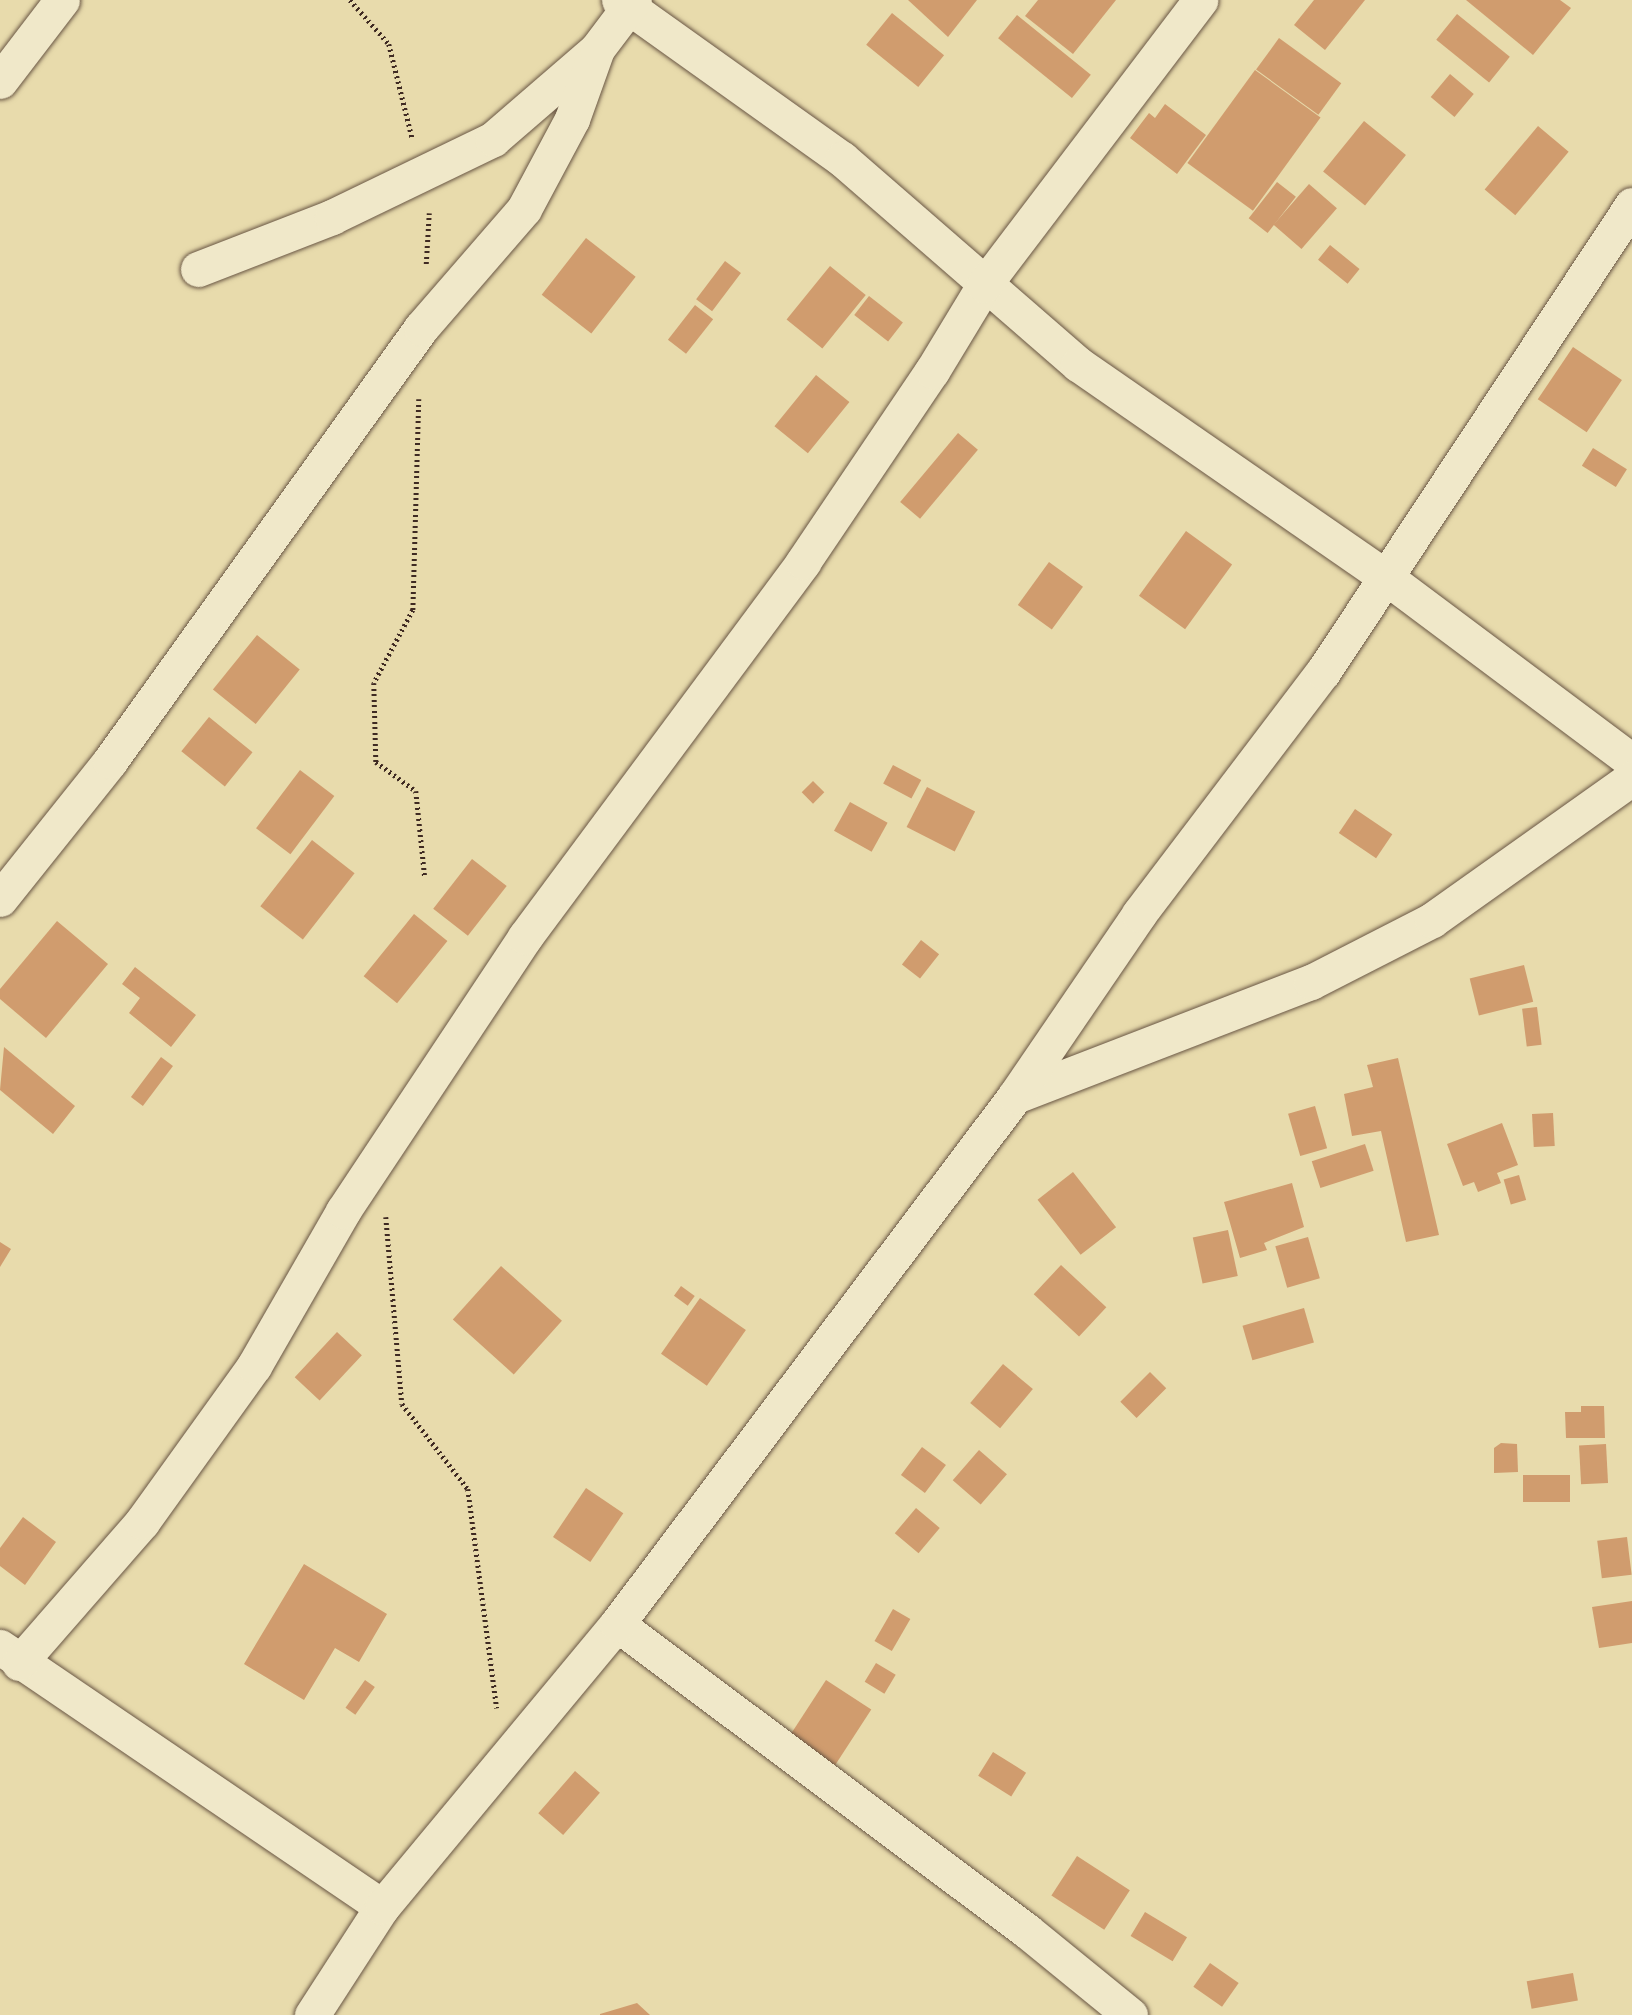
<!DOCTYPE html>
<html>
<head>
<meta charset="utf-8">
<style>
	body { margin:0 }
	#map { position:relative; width:1632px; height:2015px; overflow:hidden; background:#e8dbac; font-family:"IM FELL Great Primer",serif }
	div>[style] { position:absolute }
	.building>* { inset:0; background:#d09c6e; transform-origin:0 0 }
	.path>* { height:4.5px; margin-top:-2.25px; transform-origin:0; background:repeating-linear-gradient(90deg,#3f2a22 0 2px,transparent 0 5.5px) }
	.roads { filter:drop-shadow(0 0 2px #695644) drop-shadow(0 0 2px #695644) }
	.minor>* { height:35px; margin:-17.5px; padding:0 17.5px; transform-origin:17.5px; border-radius:17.5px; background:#f0e8c9 }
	span { translate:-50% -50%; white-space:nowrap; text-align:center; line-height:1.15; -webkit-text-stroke:7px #f0e8c9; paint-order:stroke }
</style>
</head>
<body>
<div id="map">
	<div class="building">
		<i style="clip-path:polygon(908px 0,977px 0,948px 37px)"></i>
		<i style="clip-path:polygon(1038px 0,1116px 0,1073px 54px,1025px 16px)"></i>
		<i style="clip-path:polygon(1314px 0,1365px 0,1325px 50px,1294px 25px)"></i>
		<i style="clip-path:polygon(1466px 0,1560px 0,1571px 8px,1533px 55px)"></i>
		<i style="left:892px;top:13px;width:67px;height:41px;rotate:39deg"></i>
		<i style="left:1457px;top:14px;width:68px;height:33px;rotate:39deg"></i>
		<i style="left:1017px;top:15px;width:95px;height:30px;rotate:39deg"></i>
		<i style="left:1279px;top:38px;width:77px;height:39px;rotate:36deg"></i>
		<i style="left:1255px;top:70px;width:81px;height:115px;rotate:36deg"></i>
		<i style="left:1450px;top:74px;width:31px;height:30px;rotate:40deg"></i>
		<i style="clip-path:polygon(1165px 104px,1206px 135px,1177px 174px,1130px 138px,1149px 113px,1155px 118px)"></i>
		<i style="left:1364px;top:121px;width:54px;height:65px;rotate:39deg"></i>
		<i style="left:1538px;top:126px;width:40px;height:83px;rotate:40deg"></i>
		<i style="left:1277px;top:182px;width:24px;height:46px;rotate:38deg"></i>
		<i style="left:1309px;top:184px;width:37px;height:54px;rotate:41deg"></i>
		<i style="left:586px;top:238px;width:63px;height:72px;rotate:38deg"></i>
		<i style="left:1330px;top:245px;width:38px;height:19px;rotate:39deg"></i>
		<i style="left:725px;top:261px;width:20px;height:48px;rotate:37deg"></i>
		<i style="left:830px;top:266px;width:46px;height:69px;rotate:39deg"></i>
		<i style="left:869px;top:296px;width:43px;height:24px;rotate:38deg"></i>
		<i style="left:695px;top:305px;width:23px;height:44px;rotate:38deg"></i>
		<i style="left:1573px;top:347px;width:59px;height:63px;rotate:34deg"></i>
		<i style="left:816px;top:375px;width:43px;height:66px;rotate:39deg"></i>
		<i style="left:958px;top:433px;width:26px;height:90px;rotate:40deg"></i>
		<i style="left:1593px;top:448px;width:40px;height:21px;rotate:32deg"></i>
		<i style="left:1186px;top:531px;width:57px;height:80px;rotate:36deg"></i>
		<i style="left:1049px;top:562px;width:42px;height:53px;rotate:36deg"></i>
		<i style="left:257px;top:635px;width:55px;height:70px;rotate:39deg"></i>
		<i style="left:209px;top:717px;width:56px;height:44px;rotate:39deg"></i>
		<i style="left:893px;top:765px;width:32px;height:21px;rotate:28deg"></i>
		<i style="left:300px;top:770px;width:43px;height:73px;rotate:37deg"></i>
		<i style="left:813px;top:781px;width:16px;height:16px;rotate:45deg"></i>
		<i style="left:927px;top:787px;width:54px;height:45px;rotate:27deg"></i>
		<i style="left:850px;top:802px;width:43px;height:33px;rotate:29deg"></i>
		<i style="left:1355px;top:809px;width:45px;height:29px;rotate:34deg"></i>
		<i style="left:312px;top:840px;width:54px;height:84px;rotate:38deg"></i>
		<i style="left:472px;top:859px;width:44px;height:63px;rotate:38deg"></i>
		<i style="left:414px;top:914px;width:43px;height:80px;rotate:39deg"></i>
		<i style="clip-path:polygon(57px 921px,108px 964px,46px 1038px,0 999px,0 989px)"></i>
		<i style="left:921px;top:940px;width:23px;height:31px;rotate:38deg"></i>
		<i style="left:1524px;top:965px;width:38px;height:56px;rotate:76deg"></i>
		<i style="clip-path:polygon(135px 967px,196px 1015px,171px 1047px,129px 1013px,140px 998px,122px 984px)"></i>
		<i style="left:1537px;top:1007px;width:38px;height:15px;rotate:83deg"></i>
		<i style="clip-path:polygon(4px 1047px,75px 1106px,53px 1134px,0 1090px)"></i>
		<i style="left:161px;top:1057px;width:15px;height:50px;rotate:37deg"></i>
		<i style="clip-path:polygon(1398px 1058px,1439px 1235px,1406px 1242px,1381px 1131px,1352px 1136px,1344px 1094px,1373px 1087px,1367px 1065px)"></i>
		<i style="left:1315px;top:1106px;width:44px;height:28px;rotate:74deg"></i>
		<i style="left:1553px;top:1113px;width:33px;height:21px;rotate:87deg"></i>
		<i style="clip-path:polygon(1502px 1123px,1518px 1165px,1497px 1173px,1501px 1183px,1478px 1192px,1474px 1182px,1463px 1186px,1447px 1144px)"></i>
		<i style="left:1365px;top:1144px;width:28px;height:56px;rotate:72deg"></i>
		<i style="left:1073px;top:1172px;width:70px;height:45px;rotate:52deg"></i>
		<i style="left:1519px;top:1175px;width:26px;height:16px;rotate:74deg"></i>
		<i style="clip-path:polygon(1292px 1183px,1304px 1227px,1264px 1243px,1267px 1250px,1240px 1258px,1224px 1202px)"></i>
		<i style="left:1228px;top:1230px;width:47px;height:36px;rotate:78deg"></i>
		<i style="left:1308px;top:1237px;width:43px;height:34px;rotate:74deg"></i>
		<i style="clip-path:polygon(0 1242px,11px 1249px,0 1267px)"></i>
		<i style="left:1061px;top:1265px;width:62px;height:40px;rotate:43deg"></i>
		<i style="left:501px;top:1266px;width:82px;height:72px;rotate:42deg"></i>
		<i style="left:681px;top:1286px;width:17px;height:12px;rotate:36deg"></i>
		<i style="left:700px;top:1298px;width:56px;height:68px;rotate:35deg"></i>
		<i style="left:1304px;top:1308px;width:36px;height:64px;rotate:74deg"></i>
		<i style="left:337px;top:1332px;width:34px;height:62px;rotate:43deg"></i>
		<i style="left:1003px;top:1364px;width:39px;height:51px;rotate:40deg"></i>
		<i style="left:1150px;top:1372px;width:23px;height:42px;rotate:45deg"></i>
		<i style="clip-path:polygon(1581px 1406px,1604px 1406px,1605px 1438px,1566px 1438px,1565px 1412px,1581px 1412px)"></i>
		<i style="clip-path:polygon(1501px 1443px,1517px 1444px,1518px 1472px,1494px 1473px,1494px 1448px)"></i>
		<i style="left:1606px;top:1444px;width:39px;height:27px;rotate:87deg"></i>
		<i style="left:922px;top:1447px;width:30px;height:35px;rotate:37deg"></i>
		<i style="left:979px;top:1450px;width:37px;height:40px;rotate:41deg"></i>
		<i style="left:1523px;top:1475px;width:47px;height:27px"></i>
		<i style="left:586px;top:1488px;width:45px;height:59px;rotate:34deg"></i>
		<i style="left:916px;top:1508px;width:31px;height:33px;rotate:40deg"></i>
		<i style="clip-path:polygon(23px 1517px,56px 1542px,25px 1585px,0 1566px,0 1548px)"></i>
		<i style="left:1627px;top:1537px;width:38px;height:30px;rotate:83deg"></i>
		<i style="clip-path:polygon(304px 1564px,387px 1614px,359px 1662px,335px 1648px,304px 1700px,244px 1664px)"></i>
		<i style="clip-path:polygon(1632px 1601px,1632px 1643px,1599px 1648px,1592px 1607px)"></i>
		<i style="left:893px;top:1609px;width:20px;height:37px;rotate:30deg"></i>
		<i style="left:876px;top:1663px;width:23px;height:22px;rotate:31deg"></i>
		<i style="left:365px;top:1680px;width:12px;height:34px;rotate:35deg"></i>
		<i style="left:826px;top:1680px;width:54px;height:71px;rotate:33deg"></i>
		<i style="left:993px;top:1752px;width:39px;height:28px;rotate:32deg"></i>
		<i style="left:575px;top:1771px;width:33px;height:56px;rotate:41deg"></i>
		<i style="left:1077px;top:1856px;width:63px;height:47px;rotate:33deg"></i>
		<i style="left:1145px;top:1912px;width:49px;height:28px;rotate:31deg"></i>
		<i style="left:1210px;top:1963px;width:35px;height:29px;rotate:35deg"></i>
		<i style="left:1573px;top:1973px;width:28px;height:47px;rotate:80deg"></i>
		<i style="clip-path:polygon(637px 2003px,650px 2015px,600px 2015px,600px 2014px)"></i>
	</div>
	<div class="path">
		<i style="left:350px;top:0;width:59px;rotate:48.4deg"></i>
		<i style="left:389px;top:44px;width:96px;rotate:76.1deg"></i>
		<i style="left:426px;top:264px;width:51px;rotate:-86.6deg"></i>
		<i style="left:419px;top:399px;width:211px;rotate:91.6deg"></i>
		<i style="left:413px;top:610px;width:83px;rotate:118.1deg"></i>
		<i style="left:374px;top:683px;width:79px;rotate:88.5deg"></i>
		<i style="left:376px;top:762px;width:49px;rotate:35.9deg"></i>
		<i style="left:416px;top:791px;width:87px;rotate:84.1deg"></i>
		<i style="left:386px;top:1217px;width:188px;rotate:85.1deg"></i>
		<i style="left:402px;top:1404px;width:108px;rotate:52.2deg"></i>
		<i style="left:468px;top:1489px;width:221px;rotate:82.5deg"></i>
	</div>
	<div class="roads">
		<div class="minor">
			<i style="left:619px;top:0;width:274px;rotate:35.5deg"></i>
			<i style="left:842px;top:159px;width:313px;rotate:41deg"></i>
			<i style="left:1078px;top:364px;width:376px;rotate:34.7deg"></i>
			<i style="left:1387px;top:578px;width:306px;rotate:36.8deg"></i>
			<i style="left:0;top:81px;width:102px;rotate:-52.6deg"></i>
			<i style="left:198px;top:269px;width:144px;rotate:-21.2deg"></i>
			<i style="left:332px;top:217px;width:179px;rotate:-25.8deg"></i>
			<i style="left:493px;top:139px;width:136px;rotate:-40.8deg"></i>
			<i style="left:0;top:899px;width:176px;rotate:-51.4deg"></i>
			<i style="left:110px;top:761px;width:533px;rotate:-54.31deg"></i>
			<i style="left:421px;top:328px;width:157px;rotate:-49.1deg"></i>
			<i style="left:524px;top:209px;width:102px;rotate:-61.9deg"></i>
			<i style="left:572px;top:119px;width:74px;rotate:-70.3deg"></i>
			<i style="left:597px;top:49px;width:61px;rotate:-52.9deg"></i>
			<i style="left:1015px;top:1096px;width:317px;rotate:-21.1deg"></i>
			<i style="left:1311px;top:982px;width:136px;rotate:-27.1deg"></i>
			<i style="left:1432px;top:920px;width:245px;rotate:-35.4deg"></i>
			<i style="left:617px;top:1624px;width:512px;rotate:36.83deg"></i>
			<i style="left:1027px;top:1931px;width:133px;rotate:39.2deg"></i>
			<i style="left:0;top:1647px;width:462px;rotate:34.2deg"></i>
			<i style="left:19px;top:1663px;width:187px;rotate:-48.9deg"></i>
			<i style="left:142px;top:1522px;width:192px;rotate:-54.3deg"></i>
			<i style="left:254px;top:1366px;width:179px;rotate:-60.1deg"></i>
			<i style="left:343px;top:1211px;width:329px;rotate:-56.4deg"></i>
			<i style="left:525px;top:937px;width:467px;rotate:-53.4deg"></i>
			<i style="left:803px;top:562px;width:230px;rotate:-56deg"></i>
			<i style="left:932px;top:371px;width:100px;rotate:-58.8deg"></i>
			<i style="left:984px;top:285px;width:358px;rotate:-52.8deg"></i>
			<i style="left:312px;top:2015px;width:129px;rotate:-57.1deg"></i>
			<i style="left:382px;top:1907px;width:368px;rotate:-50.3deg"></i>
			<i style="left:617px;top:1624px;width:661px;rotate:-52.99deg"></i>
			<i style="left:1015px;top:1096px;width:220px;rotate:-55.7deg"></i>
			<i style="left:1139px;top:914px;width:304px;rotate:-52.8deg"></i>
			<i style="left:1323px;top:672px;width:560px;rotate:-56.51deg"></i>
		</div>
	</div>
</div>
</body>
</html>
